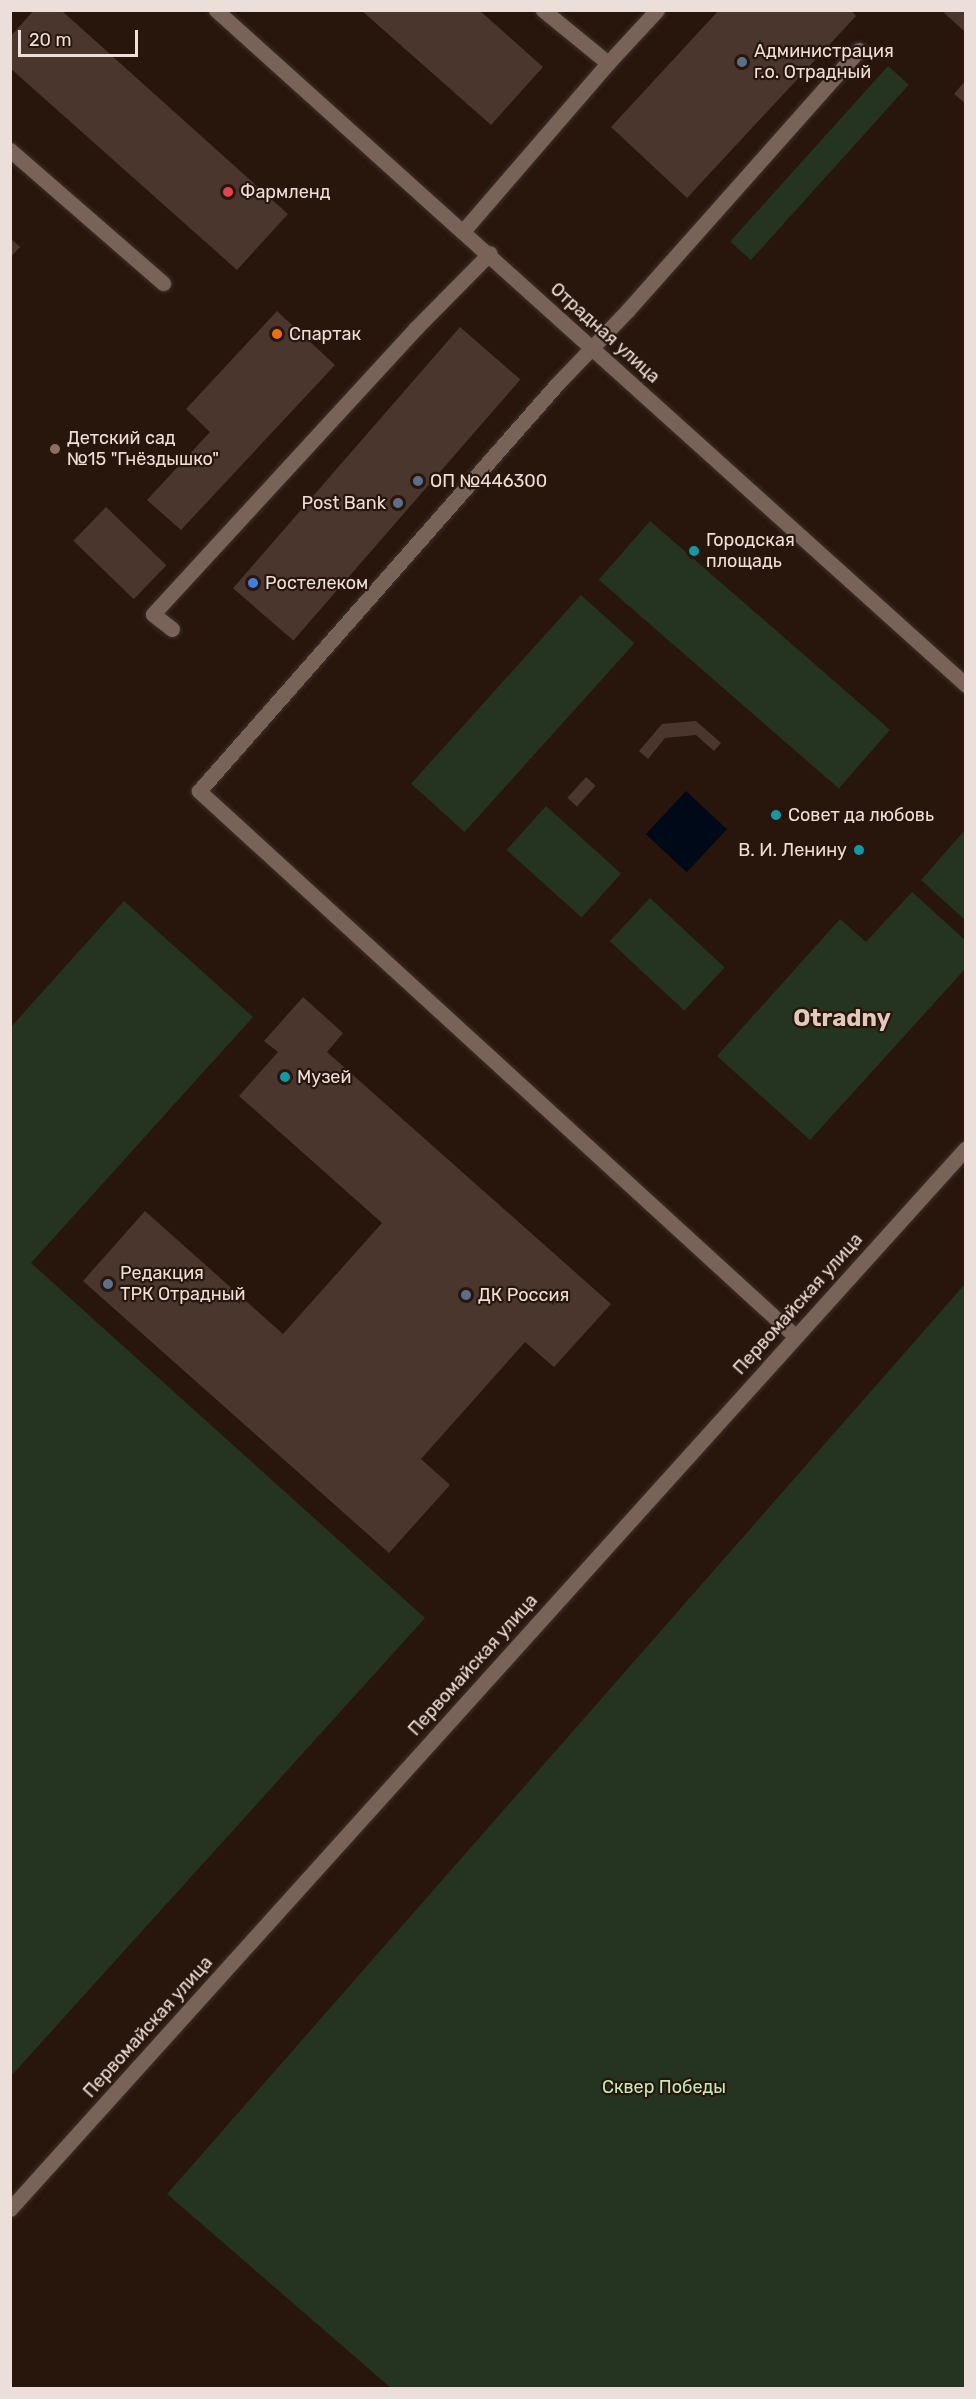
<!DOCTYPE html>
<html>
<head>
<meta charset="utf-8">
<style>
	body { margin:0 }
	#map { position:relative; width:976px; height:2399px; overflow:hidden; background:#28160d; font-family:Rubik,sans-serif }
	div>[style] { position:absolute }
	.green>* { inset:0; background:#243420; transform-origin:0 0 }
	.water>* { inset:0; background:#000918; transform-origin:0 0 }
	.building>* { inset:0; background:#4a362c; transform-origin:0 0 }
	.roads { filter:drop-shadow(0 0 2px #3c2f2b) drop-shadow(0 0 2px #3c2f2b) }
	.service>* { height:15px; margin:-7.5px; padding:0 7.5px; transform-origin:7.5px; border-radius:7.5px; background:#796358 }
	.minor>* { height:15px; margin:-7.5px; padding:0 7.5px; transform-origin:7.5px; border-radius:7.5px; background:#796358 }
	.dots>* { width:16px; height:16px; translate:-50% -50%; box-sizing:border-box; border:3px solid #28160d; border-radius:50% }
	span { translate:-50% -50%; white-space:nowrap; text-align:center; line-height:1.15; -webkit-text-stroke:4.5px #28160d; paint-order:stroke }
	.poi-label { font-size:18px; color:#ecdfd9 }
	.left { translate:0 -50%; text-align:left }
	.right { translate:-100% -50%; text-align:right }
	.street-label { font-size:18px; color:#ecdfd9 }
	.park-label { font-size:18px; color:#bfedb5 }
	.district-label { font-size:24px; color:#e2c9bc; font-weight:700 }
	.frame { position:absolute; inset:0; border:12px solid #ecdfd9; pointer-events:none }
	.scale { position:absolute; left:18px; top:30px; width:120px; height:27px; box-sizing:border-box; border:3px solid #ecdfd9; border-top:0; padding-left:8px; font-size:18px; line-height:21px; white-space:nowrap; color:#ecdfd9; -webkit-text-stroke:4px #28160d; paint-order:stroke }
</style>
</head>
<body>
<div id="map">
	<div class="green">
		<i style="left:888px;top:66px;width:28px;height:236px;rotate:42deg"></i>
		<i style="left:650px;top:521px;width:318px;height:78px;rotate:41deg"></i>
		<i style="left:581px;top:595px;width:72px;height:254px;rotate:42deg"></i>
		<i style="left:546px;top:806px;width:101px;height:59px;rotate:42deg"></i>
		<i style="clip-path:polygon(965px 830px,965px 920px,921px 880px)"></i>
		<i style="clip-path:polygon(912px 892px,965px 940px,965px 969px,810px 1140px,717px 1056px,840px 919px,866px 942px)"></i>
		<i style="left:650px;top:898px;width:102px;height:59px;rotate:43deg"></i>
		<i style="clip-path:polygon(124px 901px,253px 1017px,31px 1263px,425px 1618px,11px 2076px,11px 1027px)"></i>
		<i style="clip-path:polygon(965px 1284px,965px 2388px,391px 2388px,167px 2194px)"></i>
	</div>
	<div class="water">
		<i style="left:686px;top:791px;width:56px;height:59px;rotate:43deg"></i>
	</div>
	<div class="building">
		<i style="clip-path:polygon(34px 10px,61px 10px,288px 214px,237px 270px,10px 68px,10px 37px)"></i>
		<i style="clip-path:polygon(361px 10px,479px 10px,543px 67px,491px 125px)"></i>
		<i style="clip-path:polygon(719px 10px,851px 10px,856px 16px,687px 198px,611px 127px)"></i>
		<i style="clip-path:polygon(941px 10px,966px 10px,966px 33px)"></i>
		<i style="clip-path:polygon(966px 80px,966px 104px,954px 94px)"></i>
		<i style="clip-path:polygon(10px 238px,20px 247px,10px 258px)"></i>
		<i style="clip-path:polygon(277px 311px,335px 365px,181px 530px,147px 500px,210px 432px,186px 409px)"></i>
		<i style="left:460px;top:327px;width:80px;height:346px;rotate:41deg"></i>
		<i style="left:106px;top:507px;width:84px;height:47px;rotate:44deg"></i>
		<i style="clip-path:polygon(696px 721px,721px 743px,714px 751px,696px 735px,665px 738px,648px 759px,639px 751px,662px 724px)"></i>
		<i style="left:586px;top:777px;width:13px;height:28px;rotate:42deg"></i>
		<i style="clip-path:polygon(303px 997px,343px 1033px,327px 1052px,611px 1304px,554px 1367px,525px 1342px,421px 1459px,450px 1485px,389px 1553px,83px 1281px,145px 1211px,283px 1334px,382px 1223px,239px 1096px,278px 1052px,264px 1041px)"></i>
	</div>
	<div class="roads">
		<div class="service">
			<i style="left:608px;top:63px;width:72px;rotate:-47.2deg"></i>
			<i style="left:10px;top:150px;width:203px;rotate:41deg"></i>
			<i style="left:464px;top:230px;width:221px;rotate:-49.2deg"></i>
			<i style="left:608px;top:63px;width:84px;rotate:-140.8deg"></i>
			<i style="left:172px;top:629px;width:24px;rotate:-142deg"></i>
			<i style="left:153px;top:614px;width:389px;rotate:-47.4deg"></i>
			<i style="left:416px;top:328px;width:105px;rotate:-45.4deg"></i>
			<i style="left:795px;top:1336px;width:808px;rotate:-137.56deg"></i>
			<i style="left:199px;top:791px;width:543px;rotate:-48.66deg"></i>
			<i style="left:558px;top:383px;width:100px;rotate:-46.2deg"></i>
			<i style="left:627px;top:311px;width:349px;rotate:-48.4deg"></i>
		</div>
		<div class="minor">
			<i style="left:216px;top:10px;width:1009px;rotate:41.99deg"></i>
			<i style="left:10px;top:2209px;width:1428px;rotate:-47.98deg"></i>
		</div>
	</div>
	<div class="dots">
		<i style="left:742px;top:62px;background:#5c6f8a"></i>
		<i style="left:228px;top:192px;background:#e0444e"></i>
		<i style="left:277px;top:334px;background:#e8710a"></i>
		<i style="left:55px;top:449px;background:#8d6e63"></i>
		<i style="left:418px;top:481px;background:#5c6f8a"></i>
		<i style="left:398px;top:503px;background:#5c6f8a"></i>
		<i style="left:694px;top:551px;background:#0f9aa8"></i>
		<i style="left:253px;top:583px;background:#3f7fe0"></i>
		<i style="left:776px;top:815px;background:#0f9aa8"></i>
		<i style="left:859px;top:850px;background:#0f9aa8"></i>
		<i style="left:285px;top:1077px;background:#0f9aa8"></i>
		<i style="left:108px;top:1284px;background:#5c6f8a"></i>
		<i style="left:466px;top:1295px;background:#5c6f8a"></i>
	</div>
	<div class="poi-label">
		<span class="left" style="left:754px;top:62px">Администрация<br>г.о. Отрадный</span>
		<span class="left" style="left:240px;top:192px">Фармленд</span>
		<span class="left" style="left:289px;top:334px">Спартак</span>
		<span class="left" style="left:67px;top:449px">Детский сад<br>№15 "Гнёздышко"</span>
		<span class="left" style="left:430px;top:481px">ОП №446300</span>
		<span class="right" style="left:386px;top:503px">Post Bank</span>
		<span class="left" style="left:706px;top:551px">Городская<br>площадь</span>
		<span class="left" style="left:265px;top:583px">Ростелеком</span>
		<span class="left" style="left:788px;top:815px">Совет да любовь</span>
		<span class="right" style="left:847px;top:850px">В. И. Ленину</span>
		<span class="left" style="left:297px;top:1077px">Музей</span>
		<span class="left" style="left:120px;top:1284px">Редакция<br>ТРК Отрадный</span>
		<span class="left" style="left:478px;top:1295px">ДК Россия</span>
	</div>
	<div class="street-label">
		<span style="left:605px;top:333px;rotate:42deg">Отрадная улица</span>
		<span style="left:798px;top:1304px;rotate:-48deg">Первомайская улица</span>
		<span style="left:473px;top:1665px;rotate:-48deg">Первомайская улица</span>
		<span style="left:148px;top:2027px;rotate:-48deg">Первомайская улица</span>
	</div>
	<div class="park-label">
		<span style="left:664px;top:2087px">Сквер Победы</span>
	</div>
	<div class="district-label">
		<span style="left:842px;top:1019px">Otradny</span>
	</div>
	<div class="frame"></div>
	<div class="scale">20 m</div>
</div>
</body>
</html>
